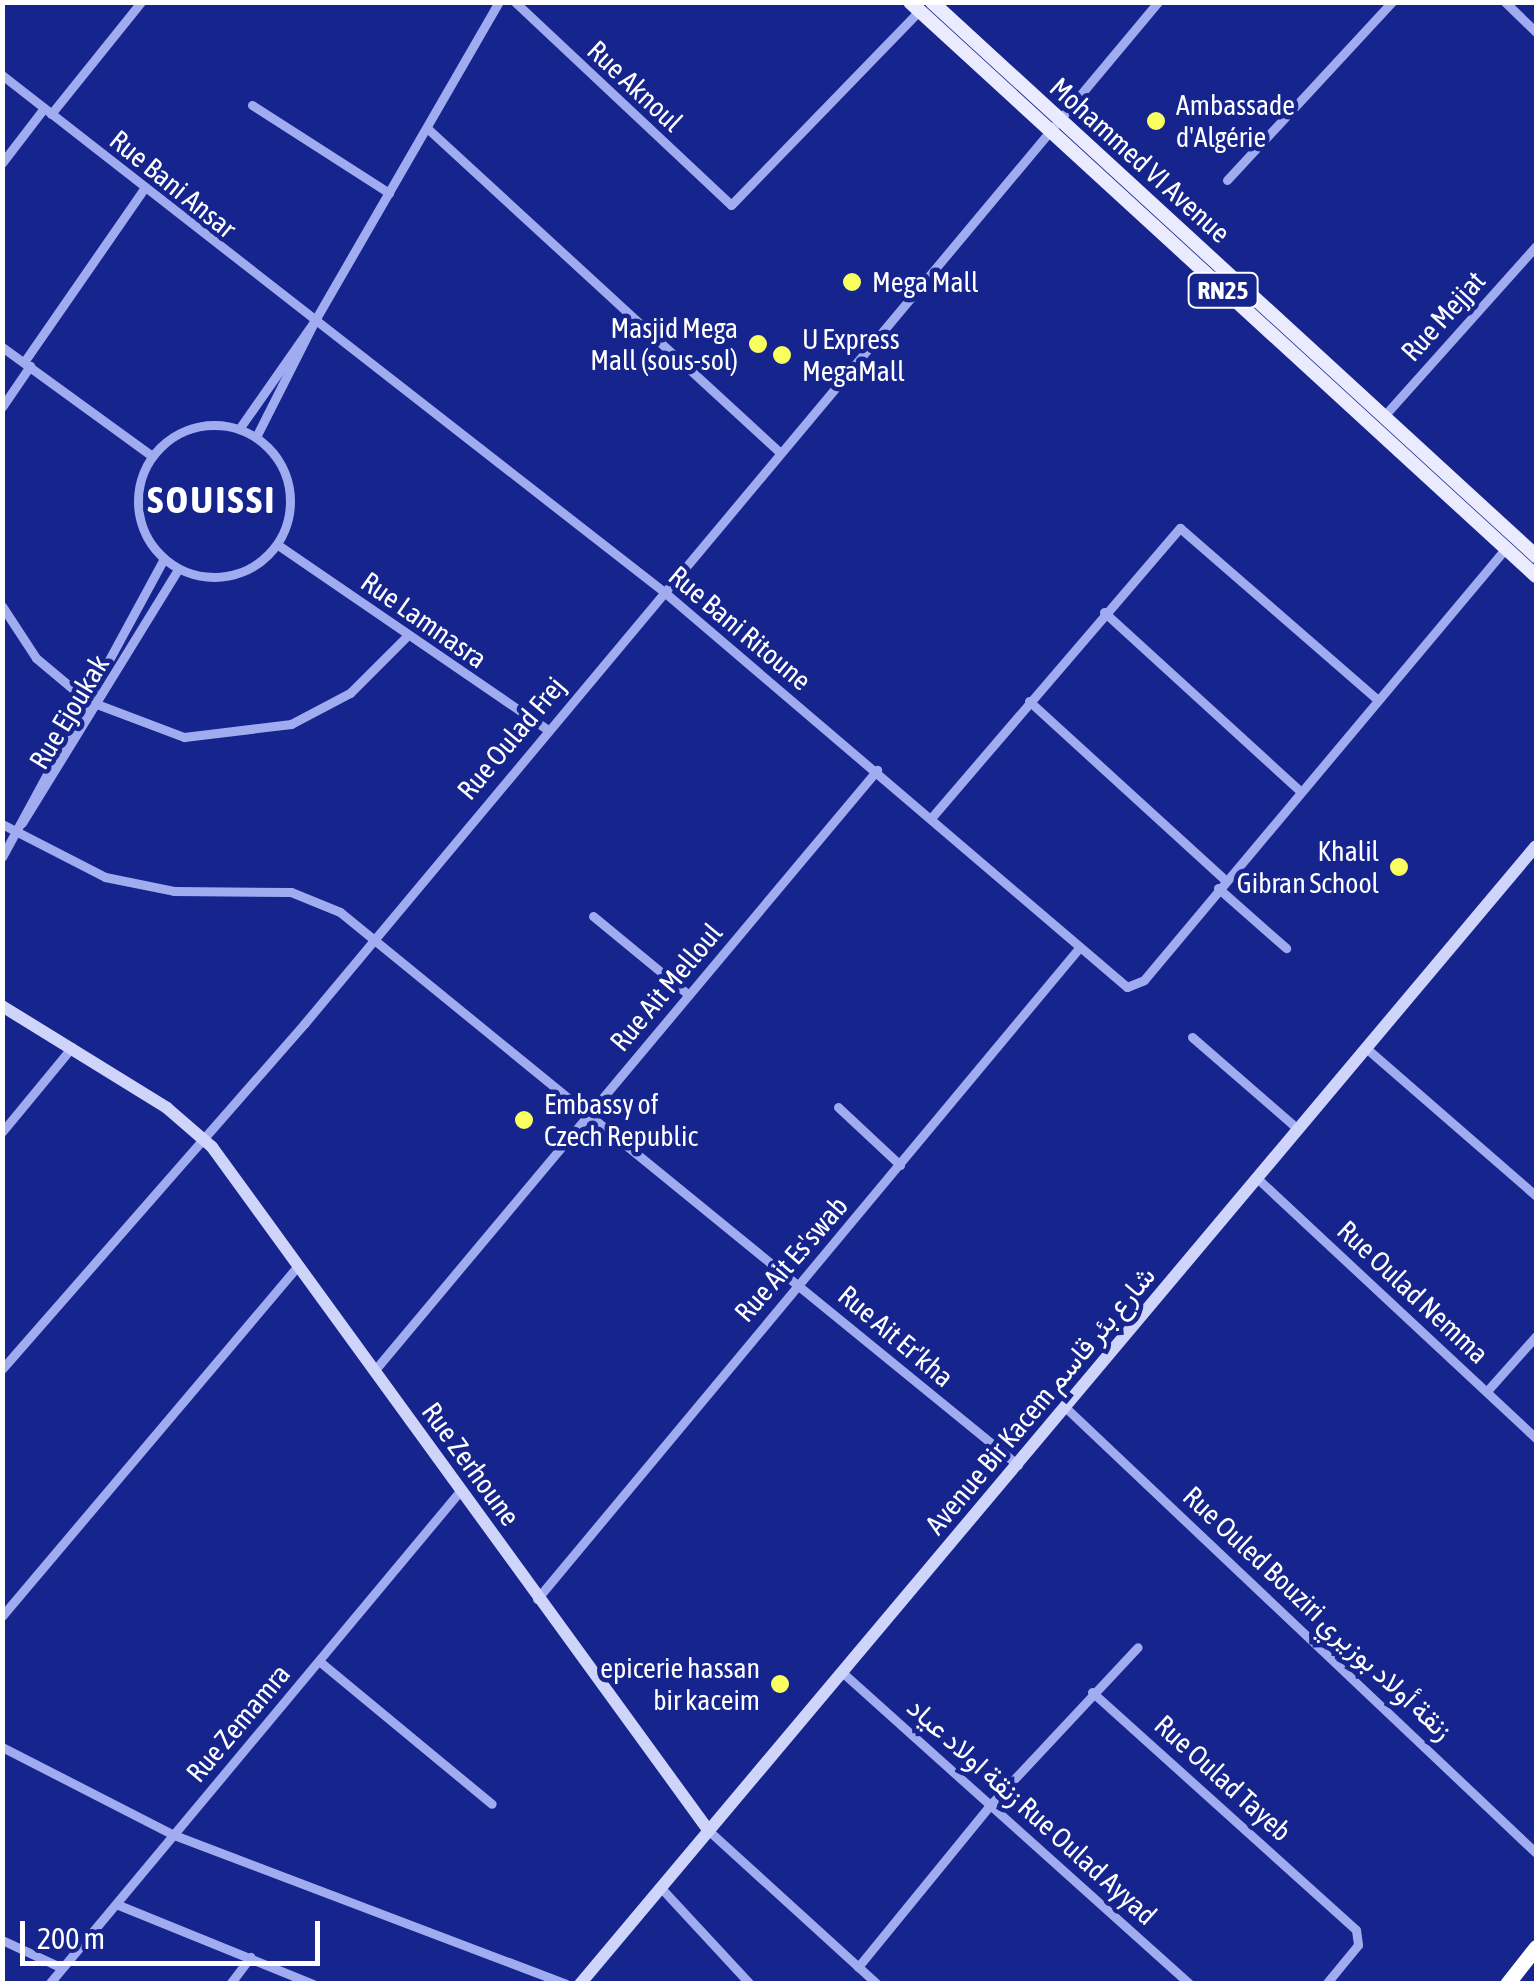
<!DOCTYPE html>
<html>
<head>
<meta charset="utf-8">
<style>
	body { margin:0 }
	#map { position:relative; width:1539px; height:1986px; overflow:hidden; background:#16248e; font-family:"Asap Condensed",Vazirmatn,sans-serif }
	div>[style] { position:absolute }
	.street>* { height:9px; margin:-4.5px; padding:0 4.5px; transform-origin:4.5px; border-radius:4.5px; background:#a1acf0 }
	.street>.ring { margin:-4.5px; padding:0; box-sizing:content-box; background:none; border:9px solid #a1acf0; border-radius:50% }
	.secondary>* { height:12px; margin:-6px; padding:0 6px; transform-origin:6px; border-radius:6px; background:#cfd4fb }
	.primary>* { height:14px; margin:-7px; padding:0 7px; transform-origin:7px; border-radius:7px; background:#eaebff }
	.highway>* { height:15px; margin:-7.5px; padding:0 7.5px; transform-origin:7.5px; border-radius:7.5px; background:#fff }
	.dots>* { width:28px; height:28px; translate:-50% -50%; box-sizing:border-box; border:5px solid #16248e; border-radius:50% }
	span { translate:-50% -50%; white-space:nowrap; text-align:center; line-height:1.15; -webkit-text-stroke:9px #16248e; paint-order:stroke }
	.shield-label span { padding:2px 8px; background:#16248e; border:2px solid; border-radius:8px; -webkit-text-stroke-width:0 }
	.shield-label { font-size:25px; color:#fff; font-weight:700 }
	.street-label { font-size:28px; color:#fff }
	.poi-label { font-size:28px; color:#fff }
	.left { translate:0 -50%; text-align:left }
	.right { translate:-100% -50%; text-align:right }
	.district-label { font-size:38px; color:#fff; font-weight:700; letter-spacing:2.5px }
	.frame { position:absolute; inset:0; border:5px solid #fff; pointer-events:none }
	.scale { position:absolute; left:20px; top:1921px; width:300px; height:45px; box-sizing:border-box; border:5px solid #fff; border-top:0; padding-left:12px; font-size:30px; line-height:35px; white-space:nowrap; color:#fff; -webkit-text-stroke:8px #16248e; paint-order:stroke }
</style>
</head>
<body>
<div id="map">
	<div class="street">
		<i style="left:515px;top:2px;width:296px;rotate:43.2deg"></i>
		<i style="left:731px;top:205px;width:270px;rotate:-45.9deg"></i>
		<i style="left:1505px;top:2px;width:43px;rotate:44.1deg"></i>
		<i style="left:2px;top:75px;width:839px;rotate:37.98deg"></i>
		<i style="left:663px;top:591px;width:610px;rotate:40.48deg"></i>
		<i style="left:1127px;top:987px;width:18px;rotate:-22deg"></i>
		<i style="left:1144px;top:980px;width:564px;rotate:-50.04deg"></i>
		<i style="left:252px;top:105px;width:163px;rotate:32.7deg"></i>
		<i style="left:51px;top:114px;width:144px;rotate:-51.2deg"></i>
		<i style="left:427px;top:128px;width:478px;rotate:42.6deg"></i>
		<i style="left:2px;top:163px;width:69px;rotate:-52.6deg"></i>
		<i style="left:1227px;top:180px;width:243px;rotate:-47.2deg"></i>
		<i style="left:2px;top:347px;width:185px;rotate:36deg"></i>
		<i style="left:24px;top:362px;width:211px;rotate:-55.3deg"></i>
		<i style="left:2px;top:407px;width:50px;rotate:-55.7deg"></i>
		<i style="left:1384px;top:416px;width:228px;rotate:-48.2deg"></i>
		<i class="ring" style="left:138px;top:425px;width:143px;height:143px"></i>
		<i style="left:239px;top:429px;width:131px;rotate:-55deg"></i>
		<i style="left:314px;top:322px;width:370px;rotate:-60deg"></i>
		<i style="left:256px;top:437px;width:129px;rotate:-63.2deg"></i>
		<i style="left:278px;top:545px;width:326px;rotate:34.4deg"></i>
		<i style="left:2px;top:606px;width:62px;rotate:56.8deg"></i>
		<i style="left:36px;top:658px;width:65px;rotate:40deg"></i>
		<i style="left:86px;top:700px;width:105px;rotate:20.7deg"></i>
		<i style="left:184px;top:737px;width:108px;rotate:-6.9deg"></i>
		<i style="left:291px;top:724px;width:67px;rotate:-27.7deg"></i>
		<i style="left:350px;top:693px;width:78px;rotate:-45deg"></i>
		<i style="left:1104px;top:612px;width:267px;rotate:42.4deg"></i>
		<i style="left:1029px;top:701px;width:265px;rotate:42.4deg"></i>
		<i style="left:932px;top:817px;width:381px;rotate:-49.4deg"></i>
		<i style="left:1180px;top:528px;width:262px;rotate:41deg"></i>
		<i style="left:22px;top:823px;width:298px;rotate:-58.4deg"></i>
		<i style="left:2px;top:824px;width:116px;rotate:27.2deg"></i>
		<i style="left:105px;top:877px;width:70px;rotate:11.5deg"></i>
		<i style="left:174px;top:891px;width:117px;rotate:0.5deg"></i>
		<i style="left:291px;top:892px;width:53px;rotate:22.2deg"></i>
		<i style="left:340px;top:912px;width:875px;rotate:39.2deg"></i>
		<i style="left:2px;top:857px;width:338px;rotate:-61.5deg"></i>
		<i style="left:1218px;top:888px;width:91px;rotate:41.4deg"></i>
		<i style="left:593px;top:916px;width:124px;rotate:39.5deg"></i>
		<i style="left:1192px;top:1037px;width:140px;rotate:41deg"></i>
		<i style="left:1366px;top:1048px;width:225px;rotate:41deg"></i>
		<i style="left:838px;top:1107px;width:85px;rotate:43.1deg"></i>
		<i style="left:2px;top:1132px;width:110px;rotate:-50.5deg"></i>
		<i style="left:1258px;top:1179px;width:380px;rotate:43deg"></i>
		<i style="left:2px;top:1369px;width:459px;rotate:-48.8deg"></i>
		<i style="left:304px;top:1024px;width:1332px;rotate:-50.12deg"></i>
		<i style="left:374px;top:1371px;width:784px;rotate:-50.07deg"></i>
		<i style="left:1487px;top:1391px;width:74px;rotate:-48.3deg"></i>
		<i style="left:1066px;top:1408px;width:647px;rotate:43.43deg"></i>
		<i style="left:537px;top:1599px;width:847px;rotate:-50.22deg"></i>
		<i style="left:2px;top:1616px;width:457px;rotate:-49.8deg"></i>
		<i style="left:319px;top:1661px;width:224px;rotate:39.6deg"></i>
		<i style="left:843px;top:1673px;width:466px;rotate:41.9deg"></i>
		<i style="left:1092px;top:1692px;width:355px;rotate:42deg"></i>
		<i style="left:1356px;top:1930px;width:15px;rotate:82deg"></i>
		<i style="left:1358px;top:1945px;width:50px;rotate:129.4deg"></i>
		<i style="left:2px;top:1747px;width:193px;rotate:27.1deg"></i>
		<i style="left:174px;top:1835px;width:419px;rotate:20.8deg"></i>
		<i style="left:709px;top:1831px;width:227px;rotate:42.3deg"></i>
		<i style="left:662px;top:1889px;width:129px;rotate:47.2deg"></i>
		<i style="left:116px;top:1904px;width:213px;rotate:22.1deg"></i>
		<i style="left:2px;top:1940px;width:66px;rotate:25deg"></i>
		<i style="left:858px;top:1967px;width:209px;rotate:-50.8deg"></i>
		<i style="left:990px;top:1805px;width:216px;rotate:-46.9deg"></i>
		<i style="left:49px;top:1984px;width:642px;rotate:-50.18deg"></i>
		<i style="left:230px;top:1984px;width:34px;rotate:-53deg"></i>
	</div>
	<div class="secondary">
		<i style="left:2px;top:1006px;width:194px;rotate:31.7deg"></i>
		<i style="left:167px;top:1108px;width:60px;rotate:40.9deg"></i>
		<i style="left:212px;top:1147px;width:845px;rotate:54deg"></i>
		<i style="left:580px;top:1984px;width:1486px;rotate:-49.97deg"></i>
	</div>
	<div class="primary">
		<i style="left:910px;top:2px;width:849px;rotate:42.52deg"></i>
		<i style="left:932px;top:2px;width:820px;rotate:42.53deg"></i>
	</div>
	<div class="highway">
		<i style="left:1507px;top:1984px;width:47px;rotate:-51.9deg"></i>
	</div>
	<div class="dots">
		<i style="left:1156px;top:121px;background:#faff60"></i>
		<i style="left:852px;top:282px;background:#faff60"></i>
		<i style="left:758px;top:344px;background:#faff60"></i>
		<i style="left:782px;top:355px;background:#faff60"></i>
		<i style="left:1399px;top:867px;background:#faff60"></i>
		<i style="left:524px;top:1120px;background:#faff60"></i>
		<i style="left:780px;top:1684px;background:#faff60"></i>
	</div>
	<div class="shield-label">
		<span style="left:1223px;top:290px">RN25</span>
	</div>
	<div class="street-label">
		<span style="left:635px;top:86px;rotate:43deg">Rue Aknoul</span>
		<span style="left:1140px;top:160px;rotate:42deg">Mohammed VI Avenue</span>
		<span style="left:173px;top:184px;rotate:39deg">Rue Bani Ansar</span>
		<span style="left:1443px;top:316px;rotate:-48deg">Rue Mejjat</span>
		<span style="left:424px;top:620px;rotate:35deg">Rue Lamnasra</span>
		<span style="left:740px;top:628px;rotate:40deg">Rue Bani Ritoune</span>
		<span style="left:69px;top:712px;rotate:-59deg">Rue Ejoukak</span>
		<span style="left:511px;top:738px;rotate:-50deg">Rue Oulad Frej</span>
		<span style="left:666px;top:987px;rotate:-50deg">Rue Ait Melloul</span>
		<span style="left:791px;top:1259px;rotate:-49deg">Rue Ait Es'swab</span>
		<span style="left:1413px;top:1292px;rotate:43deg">Rue Oulad Nemma</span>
		<span style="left:896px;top:1336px;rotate:40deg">Rue Ait Er'kha</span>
		<span style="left:1040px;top:1400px;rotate:-50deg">Avenue Bir Kacem شارع بئر قاسم</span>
		<span style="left:471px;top:1464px;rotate:54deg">Rue Zerhoune</span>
		<span style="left:1318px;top:1613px;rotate:43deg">Rue Ouled Bouziri زنقة أولاد بوزيري</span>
		<span style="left:238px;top:1723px;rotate:-50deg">Rue Zemamra</span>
		<span style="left:1223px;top:1778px;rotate:42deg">Rue Oulad Tayeb</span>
		<span style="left:1032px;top:1811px;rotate:42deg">زنقة اولاد عياد Rue Oulad Ayyad</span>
	</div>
	<div class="poi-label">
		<span class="left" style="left:1176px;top:121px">Ambassade<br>d'Algérie</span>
		<span class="left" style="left:872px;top:282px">Mega Mall</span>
		<span class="right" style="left:738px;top:344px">Masjid Mega<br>Mall (sous-sol)</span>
		<span class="left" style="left:802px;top:355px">U Express<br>MegaMall</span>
		<span class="right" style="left:1379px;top:867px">Khalil<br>Gibran School</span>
		<span class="left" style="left:544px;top:1120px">Embassy of<br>Czech Republic</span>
		<span class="right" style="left:760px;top:1684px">epicerie hassan<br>bir kaceim</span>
	</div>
	<div class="district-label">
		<span style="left:212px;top:500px">SOUISSI</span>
	</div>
	<div class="frame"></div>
	<div class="scale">200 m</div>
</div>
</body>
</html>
